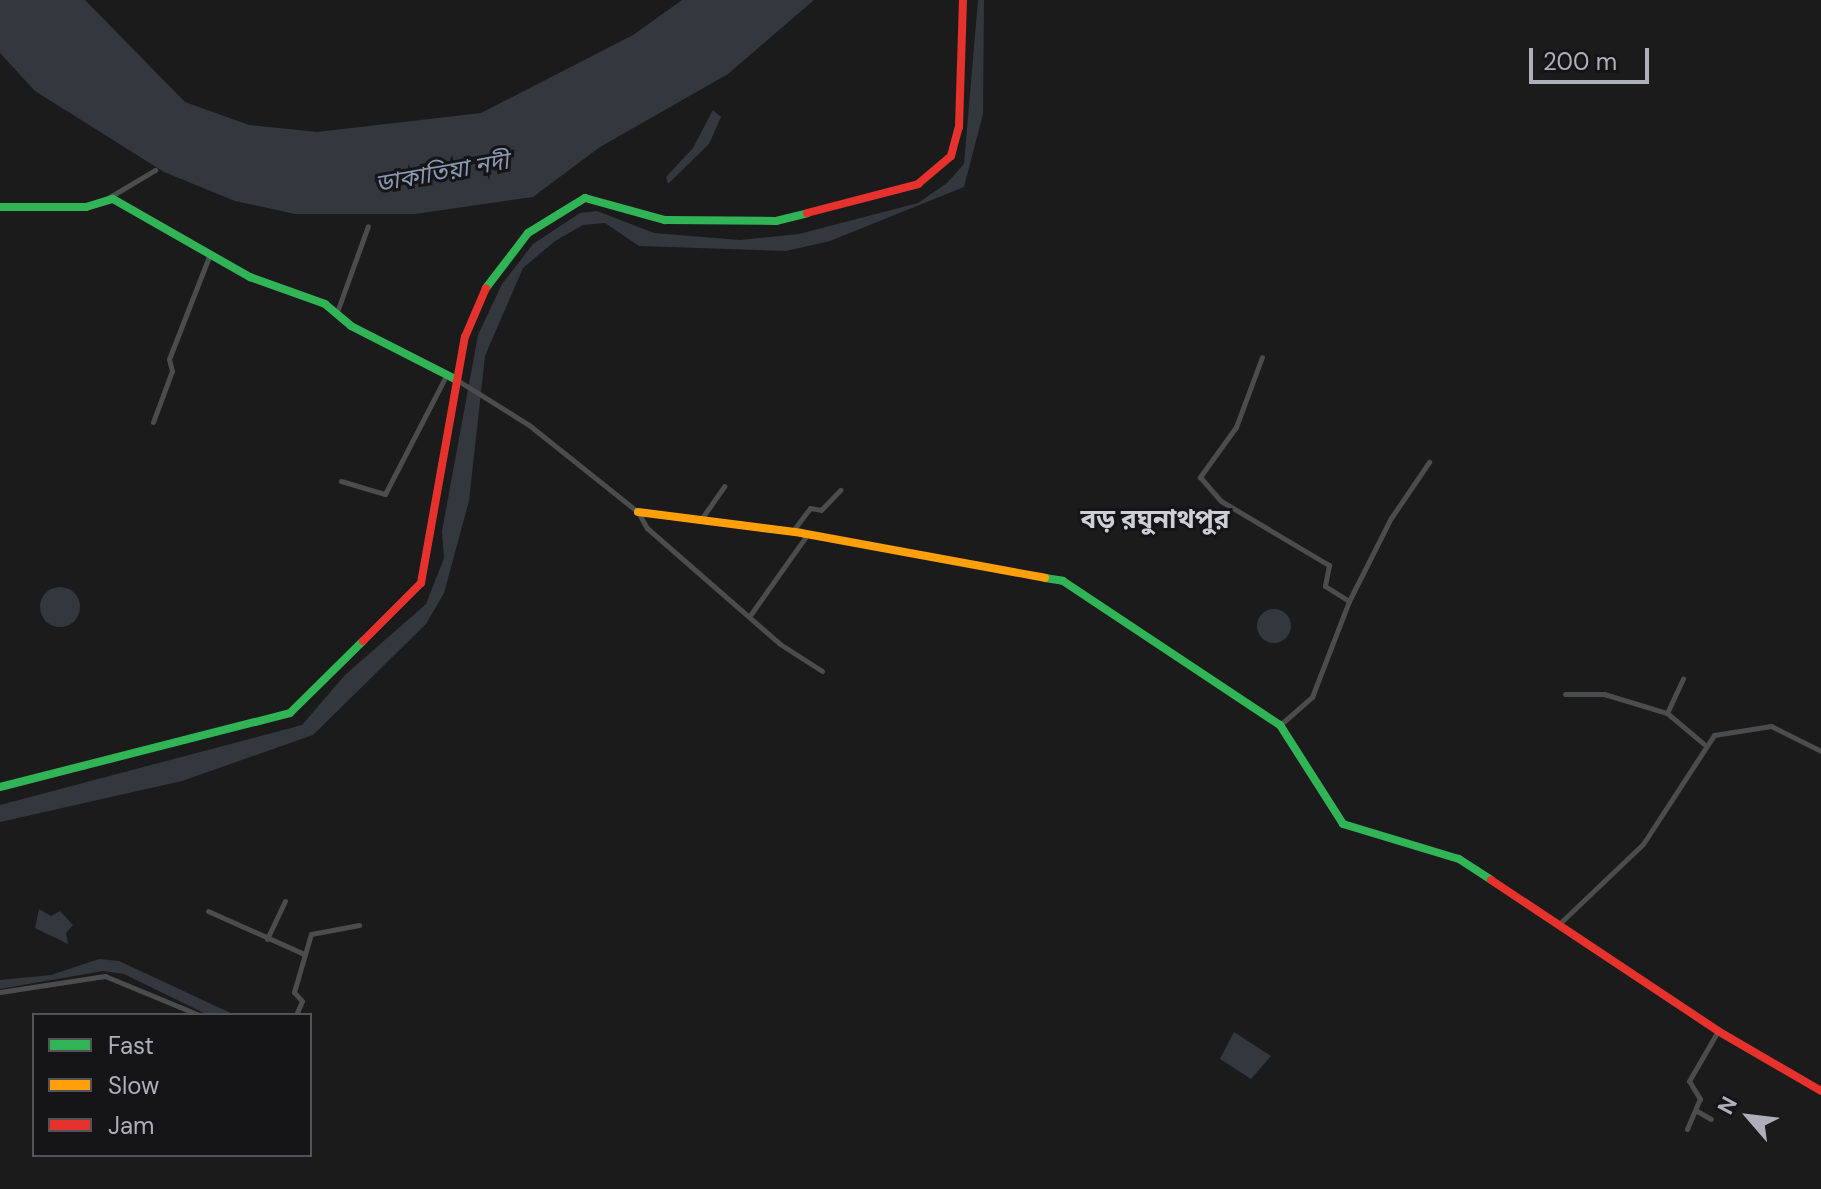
<!DOCTYPE html>
<html>
<head>
<meta charset="utf-8">
<style>
	body { margin:0 }
	#map { position:relative; width:1821px; height:1189px; overflow:hidden; background:#1b1b1b; font-family:"DM Sans","Noto Sans Bengali",sans-serif }
	div>[style] { position:absolute }
	.water>* { inset:0; background:#33373e }
	.round { border-radius:50% }
	.street>* { height:5px; margin:-2.5px; padding:0 2.5px; transform-origin:2.5px; border-radius:2.5px; background:#4b4c4d }
	.fast>* { height:8px; margin:-4px; padding:0 4px; transform-origin:4px; border-radius:4px; background:#30b455 }
	.slow>* { height:8px; margin:-4px; padding:0 4px; transform-origin:4px; border-radius:4px; background:#ff9f0a }
	.jam>* { height:8px; margin:-4px; padding:0 4px; transform-origin:4px; border-radius:4px; background:#e5322d }
	span { translate:-50% -50%; white-space:nowrap; text-align:center; line-height:1.15; -webkit-text-stroke:6px #151517; paint-order:stroke }
	.water-label { font-size:24px; color:#8998b0; font-style:italic }
	.quarter-label { font-size:26px; color:#cecfd6; font-weight:700 }
	.legend { position:absolute; left:32px; top:1013px; width:280px; height:144px; box-sizing:border-box; background:#151517; border:2px solid #525358; margin:0; padding:10px 14px; list-style:none; font-size:24px; color:#aeafba }
	.legend li { display:flex; align-items:center; gap:16px; height:40px }
	.legend b { width:40px; border:2px solid #525358 }
	.north { position:absolute; left:1709px; top:1077px; width:80px; height:80px; -webkit-text-stroke:6px #151517; paint-order:stroke; rotate:298deg; font-size:22px; font-weight:700; line-height:32px; text-align:center; color:#aeafba }
	.north::after { content:''; display:block; margin:auto; width:28px; height:36px; background:#aeafba; clip-path:polygon(50% 0,100% 100%,50% 72%,0 100%) }
	.scale { position:absolute; left:1529px; top:48px; width:120px; height:36px; box-sizing:border-box; border:4px solid #aeafba; border-top:0; padding-left:10px; font-size:24px; line-height:28px; white-space:nowrap; color:#aeafba; -webkit-text-stroke:6px #151517; paint-order:stroke }
</style>
</head>
<body>
<div id="map">
	<div class="water">
		<i style="clip-path:polygon(0 0,85px 0,185px 102px,249px 125px,317px 132px,481px 113px,633px 35px,682px 0,814px 0,728px 74px,600px 147px,533px 197px,415px 214px,295px 214px,235px 201px,164px 172px,35px 91px,0 53px)"></i>
		<i style="clip-path:polygon(978px 0,984px 0,983px 114px,964px 187px,830px 241px,786px 251px,639px 246px,605px 223px,583px 225px,555px 241px,523px 268px,485px 356px,469px 501px,444px 593px,426px 624px,313px 735px,182px 781px,0 822px,0 805px,302px 725px,345px 675px,426px 604px,444px 558px,442px 531px,478px 335px,502px 284px,533px 244px,580px 213px,597px 211px,654px 233px,740px 240px,799px 234px,918px 203px,947px 183px,964px 164px)"></i>
		<i style="clip-path:polygon(713px 110px,721px 117px,709px 144px,668px 184px,666px 177px,693px 148px)"></i>
		<i class="round" style="left:40px;top:587px;width:40px;height:40px"></i>
		<i class="round" style="left:1257px;top:609px;width:34px;height:34px"></i>
		<i style="clip-path:polygon(39px 909px,51px 916px,60px 911px,73px 925px,66px 933px,68px 944px,35px 928px)"></i>
		<i style="clip-path:polygon(99px 959px,119px 961px,235px 1015px,206px 1014px,124px 974px,103px 971px,0 989px,0 980px,51px 975px)"></i>
		<i style="clip-path:polygon(1234px 1032px,1271px 1056px,1251px 1079px,1220px 1059px)"></i>
	</div>
	<div class="street">
		<i style="left:108px;top:198px;width:55px;rotate:-30.8deg"></i>
		<i style="left:337px;top:312px;width:91px;rotate:-70.2deg"></i>
		<i style="left:1262px;top:357px;width:75px;rotate:110.4deg"></i>
		<i style="left:1236px;top:427px;width:62px;rotate:125.8deg"></i>
		<i style="left:1200px;top:477px;width:32px;rotate:49deg"></i>
		<i style="left:1221px;top:501px;width:126px;rotate:30.7deg"></i>
		<i style="left:1329px;top:565px;width:21px;rotate:101deg"></i>
		<i style="left:1325px;top:586px;width:28px;rotate:32deg"></i>
		<i style="left:1349px;top:601px;width:93px;rotate:-63.2deg"></i>
		<i style="left:1391px;top:518px;width:68px;rotate:-55.8deg"></i>
		<i style="left:457px;top:380px;width:85px;rotate:32deg"></i>
		<i style="left:529px;top:425px;width:139px;rotate:38.6deg"></i>
		<i style="left:638px;top:512px;width:18px;rotate:61deg"></i>
		<i style="left:647px;top:528px;width:176px;rotate:41.1deg"></i>
		<i style="left:780px;top:644px;width:50px;rotate:32.7deg"></i>
		<i style="left:153px;top:422px;width:54px;rotate:-69.6deg"></i>
		<i style="left:172px;top:371px;width:12px;rotate:-104deg"></i>
		<i style="left:169px;top:359px;width:113px;rotate:-68.7deg"></i>
		<i style="left:341px;top:481px;width:46px;rotate:16.5deg"></i>
		<i style="left:385px;top:494px;width:133px;rotate:-62.7deg"></i>
		<i style="left:702px;top:518px;width:39px;rotate:-55deg"></i>
		<i style="left:792px;top:532px;width:30px;rotate:-53deg"></i>
		<i style="left:810px;top:508px;width:11px;rotate:10deg"></i>
		<i style="left:821px;top:510px;width:28px;rotate:-46deg"></i>
		<i style="left:751px;top:614px;width:97px;rotate:-54.7deg"></i>
		<i style="left:1565px;top:694px;width:39px"></i>
		<i style="left:1604px;top:694px;width:66px;rotate:16.8deg"></i>
		<i style="left:1667px;top:713px;width:48px;rotate:40deg"></i>
		<i style="left:1667px;top:713px;width:38px;rotate:-65deg"></i>
		<i style="left:1280px;top:725px;width:43px;rotate:-41.2deg"></i>
		<i style="left:1312px;top:697px;width:103px;rotate:-68.9deg"></i>
		<i style="left:208px;top:911px;width:105px;rotate:24.1deg"></i>
		<i style="left:1558px;top:925px;width:117px;rotate:-43.6deg"></i>
		<i style="left:1643px;top:844px;width:130px;rotate:-56.9deg"></i>
		<i style="left:1714px;top:735px;width:58px;rotate:-9deg"></i>
		<i style="left:1771px;top:726px;width:56px;rotate:26.6deg"></i>
		<i style="left:267px;top:939px;width:42px;rotate:-64.7deg"></i>
		<i style="left:0;top:992px;width:106px;rotate:-8.7deg"></i>
		<i style="left:105px;top:976px;width:102px;rotate:22.5deg"></i>
		<i style="left:296px;top:1015px;width:15px;rotate:-67deg"></i>
		<i style="left:302px;top:1001px;width:12px;rotate:-132deg"></i>
		<i style="left:294px;top:992px;width:60px;rotate:-73.7deg"></i>
		<i style="left:311px;top:934px;width:49px;rotate:-10.6deg"></i>
		<i style="left:1697px;top:1111px;width:16px;rotate:30deg"></i>
		<i style="left:1687px;top:1129px;width:33px;rotate:-67deg"></i>
		<i style="left:1700px;top:1099px;width:21px;rotate:-121deg"></i>
		<i style="left:1689px;top:1081px;width:58px;rotate:-59.9deg"></i>
	</div>
	<div class="fast">
		<i style="left:0;top:207px;width:86px"></i>
		<i style="left:86px;top:207px;width:28px;rotate:-17deg"></i>
		<i style="left:113px;top:199px;width:158px;rotate:29.7deg"></i>
		<i style="left:250px;top:277px;width:80px;rotate:19.8deg"></i>
		<i style="left:325px;top:304px;width:34px;rotate:40deg"></i>
		<i style="left:351px;top:326px;width:117px;rotate:27deg"></i>
		<i style="left:486px;top:288px;width:69px;rotate:-52.6deg"></i>
		<i style="left:528px;top:233px;width:67px;rotate:-31.6deg"></i>
		<i style="left:585px;top:198px;width:83px;rotate:15.4deg"></i>
		<i style="left:665px;top:220px;width:111px;rotate:0.5deg"></i>
		<i style="left:776px;top:221px;width:32px;rotate:-14deg"></i>
		<i style="left:1045px;top:578px;width:18px;rotate:9deg"></i>
		<i style="left:1063px;top:581px;width:260px;rotate:33.6deg"></i>
		<i style="left:1280px;top:725px;width:117px;rotate:57.5deg"></i>
		<i style="left:1343px;top:824px;width:121px;rotate:16.8deg"></i>
		<i style="left:1459px;top:859px;width:38px;rotate:33deg"></i>
		<i style="left:0;top:787px;width:299px;rotate:-14.3deg"></i>
		<i style="left:290px;top:713px;width:103px;rotate:-44.6deg"></i>
	</div>
	<div class="slow">
		<i style="left:638px;top:512px;width:164px;rotate:7.3deg"></i>
		<i style="left:801px;top:533px;width:248px;rotate:10.4deg"></i>
	</div>
	<div class="jam">
		<i style="left:807px;top:213px;width:115px;rotate:-14.6deg"></i>
		<i style="left:918px;top:184px;width:43px;rotate:-40.3deg"></i>
		<i style="left:951px;top:156px;width:30px;rotate:-75deg"></i>
		<i style="left:959px;top:127px;width:127px;rotate:-88.2deg"></i>
		<i style="left:363px;top:641px;width:82px;rotate:-45deg"></i>
		<i style="left:421px;top:583px;width:250px;rotate:-79.9deg"></i>
		<i style="left:465px;top:337px;width:53px;rotate:-66.8deg"></i>
		<i style="left:1491px;top:880px;width:273px;rotate:33.6deg"></i>
		<i style="left:1718px;top:1031px;width:119px;rotate:30.2deg"></i>
	</div>
	<div class="water-label">
		<span style="left:442px;top:172px;rotate:-10deg">ডাকাতিয়া নদী</span>
	</div>
	<div class="quarter-label">
		<span style="left:1155px;top:520px">বড় রঘুনাথপুর</span>
	</div>
	<ul class="legend">
	<li><b style="height:10px;background:#30b455"></b>Fast</li>
	<li><b style="height:10px;background:#ff9f0a"></b>Slow</li>
	<li><b style="height:10px;background:#e5322d"></b>Jam</li>
	</ul>
	<div class="north">N</div>
	<div class="scale">200 m</div>
</div>
</body>
</html>
